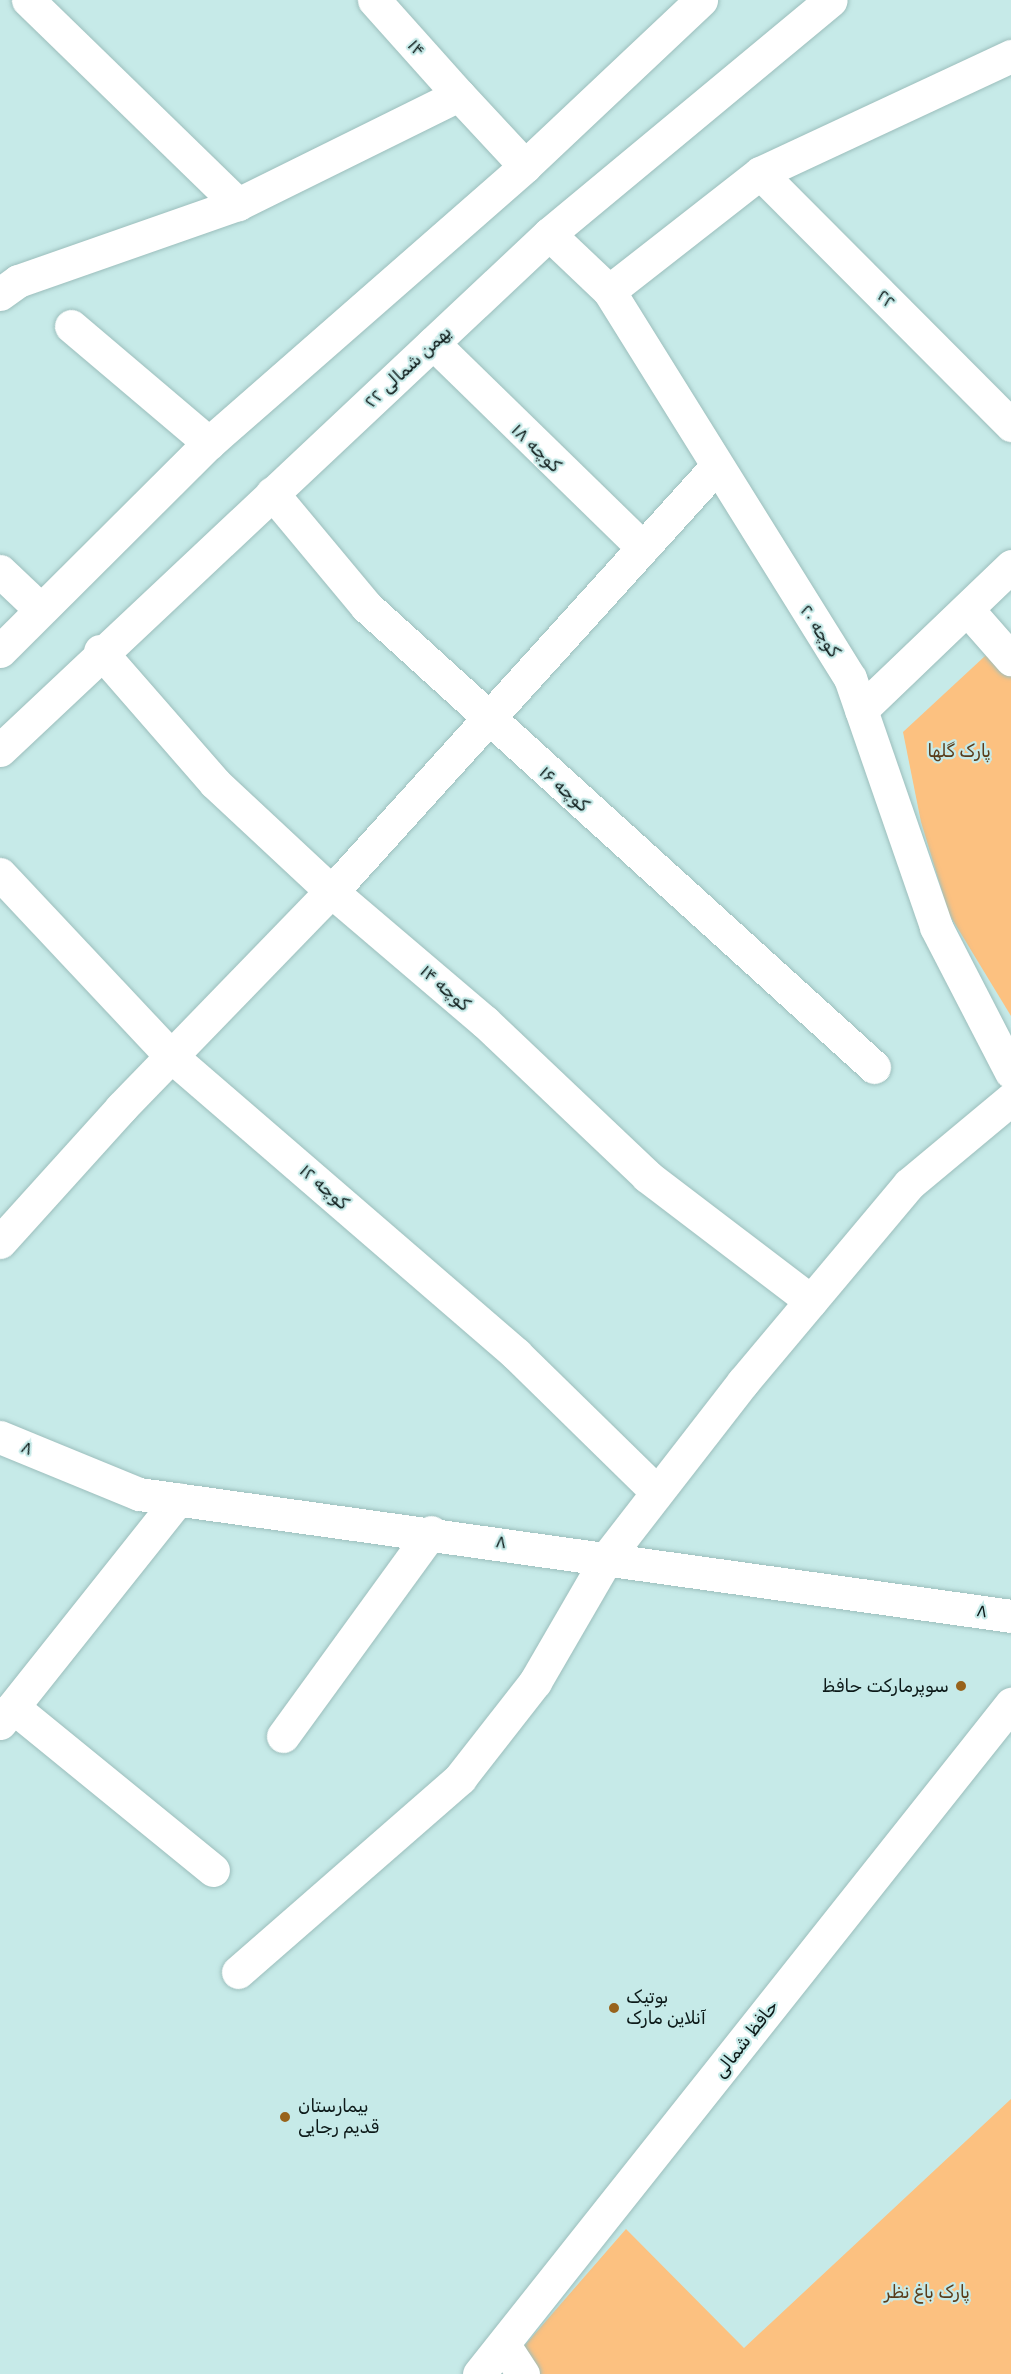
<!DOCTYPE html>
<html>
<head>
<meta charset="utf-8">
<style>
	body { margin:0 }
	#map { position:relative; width:1011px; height:2374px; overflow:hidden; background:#c6eae8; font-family:Rubik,Cairo,sans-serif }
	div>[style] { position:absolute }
	.green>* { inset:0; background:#fcc180 }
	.roads { filter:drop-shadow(0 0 2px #9cbebc) drop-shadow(0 0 2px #9cbebc) }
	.minor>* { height:33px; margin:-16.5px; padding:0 16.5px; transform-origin:16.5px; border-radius:16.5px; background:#fff }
	.major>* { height:33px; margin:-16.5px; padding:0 16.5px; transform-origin:16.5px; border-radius:16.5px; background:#fff }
	.dots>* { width:16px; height:16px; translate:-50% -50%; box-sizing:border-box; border:3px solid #c6eae8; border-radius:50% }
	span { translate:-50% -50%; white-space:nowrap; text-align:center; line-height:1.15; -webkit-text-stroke:4.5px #c6eae8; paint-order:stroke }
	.street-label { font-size:18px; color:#0d1a19 }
	.park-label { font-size:18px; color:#5a3d1b }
	.poi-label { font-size:18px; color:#0d1a19 }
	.right { translate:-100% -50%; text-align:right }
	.left { translate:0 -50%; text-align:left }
</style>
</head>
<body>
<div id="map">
	<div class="green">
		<i style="clip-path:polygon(998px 644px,1011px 661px,1011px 1016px,949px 914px,921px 822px,903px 732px)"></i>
		<i style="clip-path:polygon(1011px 2099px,1011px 2374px,536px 2374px,519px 2352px,626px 2229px,744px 2348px)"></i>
	</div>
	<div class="roads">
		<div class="minor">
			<i style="left:28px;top:0;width:293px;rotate:44.2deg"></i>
			<i style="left:374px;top:0;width:127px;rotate:48.2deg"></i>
			<i style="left:760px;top:173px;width:356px;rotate:45.1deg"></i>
			<i style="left:549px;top:234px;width:83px;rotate:43.5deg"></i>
			<i style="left:609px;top:291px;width:456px;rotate:58.1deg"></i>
			<i style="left:850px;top:678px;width:263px;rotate:70.9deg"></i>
			<i style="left:936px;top:927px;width:163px;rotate:62.7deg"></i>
			<i style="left:609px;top:291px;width:192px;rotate:-38deg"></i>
			<i style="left:760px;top:173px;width:277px;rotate:-25deg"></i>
			<i style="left:0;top:294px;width:22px;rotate:-36deg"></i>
			<i style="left:18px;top:281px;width:233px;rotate:-19.3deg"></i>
			<i style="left:238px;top:204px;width:246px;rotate:-26.3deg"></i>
			<i style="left:459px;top:95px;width:97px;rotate:47.1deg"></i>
			<i style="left:71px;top:326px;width:181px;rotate:40.3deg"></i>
			<i style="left:433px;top:343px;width:293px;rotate:44.3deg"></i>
			<i style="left:272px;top:493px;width:147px;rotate:50.2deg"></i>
			<i style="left:366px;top:606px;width:686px;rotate:42.22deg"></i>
			<i style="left:0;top:571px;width:55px;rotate:43.5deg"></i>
			<i style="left:967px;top:609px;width:67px;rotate:48.7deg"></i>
			<i style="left:100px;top:651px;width:175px;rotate:48.9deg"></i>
			<i style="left:215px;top:783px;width:158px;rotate:43deg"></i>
			<i style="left:331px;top:891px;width:202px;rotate:40.4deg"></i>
			<i style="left:485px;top:1022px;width:224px;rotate:43.5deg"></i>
			<i style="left:647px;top:1176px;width:206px;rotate:37.3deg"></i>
			<i style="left:861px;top:710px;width:208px;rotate:-43.8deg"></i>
			<i style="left:0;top:874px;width:250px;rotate:46.8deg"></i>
			<i style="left:171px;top:1056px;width:456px;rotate:40.8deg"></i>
			<i style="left:516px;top:1354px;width:197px;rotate:44.4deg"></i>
			<i style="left:0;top:1242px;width:181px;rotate:-47.9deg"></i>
			<i style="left:121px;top:1108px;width:320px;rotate:-45.9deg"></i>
			<i style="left:344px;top:878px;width:554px;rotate:-47.85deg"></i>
			<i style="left:0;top:1437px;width:150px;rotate:22.3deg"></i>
			<i style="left:139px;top:1494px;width:880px;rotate:7.96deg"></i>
			<i style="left:13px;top:1707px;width:258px;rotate:39.2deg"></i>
			<i style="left:0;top:1723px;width:286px;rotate:-51.5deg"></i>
			<i style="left:283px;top:1736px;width:252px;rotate:-54deg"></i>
			<i style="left:238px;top:1972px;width:295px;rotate:-41.1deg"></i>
			<i style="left:460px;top:1778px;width:122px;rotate:-52deg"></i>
			<i style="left:535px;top:1682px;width:146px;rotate:-59.9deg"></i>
			<i style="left:608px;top:1556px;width:220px;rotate:-52.2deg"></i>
			<i style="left:743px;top:1382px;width:258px;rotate:-50deg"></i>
			<i style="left:909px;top:1184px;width:133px;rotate:-39.8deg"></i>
			<i style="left:504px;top:2345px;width:35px;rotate:57deg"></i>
		</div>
		<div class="major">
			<i style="left:0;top:651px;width:295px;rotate:-44.9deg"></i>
			<i style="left:209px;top:443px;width:420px;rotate:-41.2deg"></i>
			<i style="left:525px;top:166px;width:242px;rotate:-43.3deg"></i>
			<i style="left:0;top:750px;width:753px;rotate:-43.23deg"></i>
			<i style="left:549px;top:234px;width:366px;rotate:-39.7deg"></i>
			<i style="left:479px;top:2374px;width:856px;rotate:-51.55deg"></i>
		</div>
	</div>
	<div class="dots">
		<i style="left:961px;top:1686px;background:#98631b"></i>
		<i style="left:614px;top:2008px;background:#98631b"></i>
		<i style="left:285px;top:2117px;background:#98631b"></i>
	</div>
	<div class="street-label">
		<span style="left:416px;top:48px;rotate:48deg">۱۴</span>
		<span style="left:886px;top:299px;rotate:45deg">۲۲</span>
		<span style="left:408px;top:367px;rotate:-43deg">۲۲ بهمن شمالی</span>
		<span style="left:536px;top:448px;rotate:44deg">کوچه ۱۸</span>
		<span style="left:820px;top:631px;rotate:57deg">کوچه ۲۰</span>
		<span style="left:564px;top:789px;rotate:41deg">کوچه ۱۶</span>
		<span style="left:445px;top:988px;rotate:41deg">کوچه ۱۴</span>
		<span style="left:324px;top:1187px;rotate:41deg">کوچه ۱۲</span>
		<span style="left:27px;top:1448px;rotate:22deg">۸</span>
		<span style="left:501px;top:1542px;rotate:7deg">۸</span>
		<span style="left:982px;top:1611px;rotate:8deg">۸</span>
		<span style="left:746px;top:2039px;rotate:-52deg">حافظ شمالی</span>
	</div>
	<div class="park-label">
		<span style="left:959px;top:751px">پارک گلها</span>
		<span style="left:927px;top:2292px">پارک باغ نظر</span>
	</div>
	<div class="poi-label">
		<span class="right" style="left:949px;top:1686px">سوپرمارکت حافظ</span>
		<span class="left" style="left:626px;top:2008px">بوتیک<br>آنلاین مارک</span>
		<span class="left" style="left:298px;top:2117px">بیمارستان<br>قدیم رجایی</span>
	</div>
</div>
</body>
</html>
